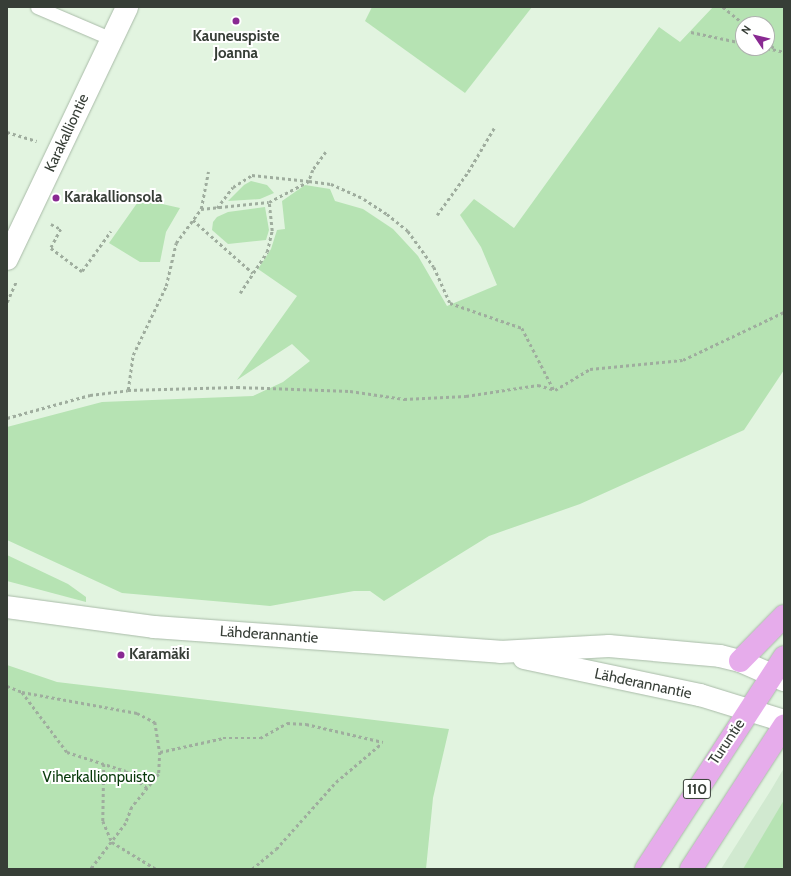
<!DOCTYPE html>
<html>
<head>
<meta charset="utf-8">
<style>
	body { margin:0 }
	#map { position:relative; width:791px; height:876px; overflow:hidden; background:#e2f4e0; font-family:Cabin,sans-serif }
	div>[style] { position:absolute }
	.built>* { inset:0; background:#d1e9d0 }
	.green>* { inset:0; background:#b6e3b3 }
	.path>* { height:2.5px; margin-top:-1.25px; transform-origin:0; background:repeating-linear-gradient(90deg,#9fad9e 0 3px,transparent 0 6px) }
	.roads { filter:drop-shadow(0 0 1px #a9bba8) drop-shadow(0 0 1px #a9bba8) }
	.lane>* { height:13px; margin:-6.5px; padding:0 6.5px; transform-origin:6.5px; border-radius:6.5px; background:#fff }
	.secondary>* { height:22px; margin:-11px; padding:0 11px; transform-origin:11px; border-radius:11px; background:#fff }
	.primary>* { height:22px; margin:-11px; padding:0 11px; transform-origin:11px; border-radius:11px; background:#e6aceb }
	.dots>* { width:11px; height:11px; translate:-50% -50%; box-sizing:border-box; border:2px solid #fff; border-radius:50% }
	span { translate:-50% -50%; white-space:nowrap; text-align:center; line-height:1.15; -webkit-text-stroke:4px #fff; paint-order:stroke }
	.shield-label span { padding:1px 3px; background:#fff; border:1px solid; border-radius:3px; -webkit-text-stroke-width:0 }
	.shield-label { font-size:14px; color:#373e37; font-weight:700 }
	.poi-label { font-size:15px; color:#373e37; font-weight:700 }
	.left { translate:0 -50%; text-align:left }
	.street-label { font-size:15px; color:#373e37 }
	.park-label { font-size:15px; color:#08390a }
	.frame { position:absolute; inset:0; border:8px solid #373e37; pointer-events:none }
	.north { position:absolute; left:735px; top:16px; width:40px; height:40px; box-sizing:border-box; background:#fff; border:1px solid #afb2af; border-radius:50%; rotate:305deg; font-size:11px; font-weight:700; line-height:16px; text-align:center; color:#373e37 }
	.north::after { content:''; display:block; margin:auto; width:14px; height:18px; background:#892992; clip-path:polygon(50% 0,100% 100%,50% 72%,0 100%) }
</style>
</head>
<body>
<div id="map">
	<div class="built">
		<i style="clip-path:polygon(784px 768px,784px 869px,721px 869px,771px 790px)"></i>
	</div>
	<div class="green">
		<i style="clip-path:polygon(372px 7px,532px 7px,465px 93px,365px 21px)"></i>
		<i style="clip-path:polygon(evenodd,713px 7px,784px 7px,784px 370px,744px 430px,580px 504px,489px 536px,384px 601px,370px 591px,354px 591px,270px 606px,122px 593px,7px 540px,7px 427px,102px 402px,253px 396px,283px 382px,310px 361px,292px 344px,237px 380px,297px 296px,258px 269px,271px 249px,277px 230px,285px 229px,282px 201px,305px 185px,330px 189px,335px 201px,363px 209px,393px 229px,418px 256px,447px 306px,497px 285px,481px 247px,460px 215px,474px 199px,514px 228px,659px 27px,680px 42px,713px 7px,743px 24px,767px 24px,767px 48px,743px 48px,743px 24px)"></i>
		<i style="clip-path:polygon(251px 181px,267px 185px,274px 193px,260px 199px,228px 201px,244px 185px)"></i>
		<i style="clip-path:polygon(140px 199px,180px 208px,166px 232px,160px 262px,140px 262px,109px 243px)"></i>
		<i style="clip-path:polygon(265px 207px,269px 230px,266px 240px,228px 244px,212px 230px,213px 222px,217px 217px,228px 212px)"></i>
		<i style="clip-path:polygon(7px 555px,68px 584px,86px 597px,86px 602px,7px 581px)"></i>
		<i style="clip-path:polygon(7px 665px,57px 682px,449px 729px,433px 798px,426px 869px,7px 869px)"></i>
		<i style="clip-path:polygon(784px 800px,784px 869px,743px 869px)"></i>
	</div>
	<div class="path">
		<i style="left:723px;top:7px;width:27px;rotate:39deg"></i>
		<i style="left:691px;top:32px;width:53px;rotate:11.9deg"></i>
		<i style="left:767px;top:42px;width:11px;rotate:41deg"></i>
		<i style="left:767px;top:48px;width:17px;rotate:13deg"></i>
		<i style="left:7px;top:132px;width:31px;rotate:17deg"></i>
		<i style="left:326px;top:152px;width:22px;rotate:126deg"></i>
		<i style="left:313px;top:170px;width:12px;rotate:110deg"></i>
		<i style="left:309px;top:181px;width:22px;rotate:8deg"></i>
		<i style="left:331px;top:184px;width:36px;rotate:24deg"></i>
		<i style="left:364px;top:199px;width:27px;rotate:33deg"></i>
		<i style="left:387px;top:214px;width:27px;rotate:39deg"></i>
		<i style="left:408px;top:231px;width:44px;rotate:54.2deg"></i>
		<i style="left:434px;top:267px;width:39px;rotate:66deg"></i>
		<i style="left:450px;top:303px;width:76px;rotate:19.1deg"></i>
		<i style="left:522px;top:328px;width:70px;rotate:62.7deg"></i>
		<i style="left:217px;top:208px;width:26px;rotate:-53deg"></i>
		<i style="left:233px;top:187px;width:22px;rotate:-32deg"></i>
		<i style="left:252px;top:175px;width:57px;rotate:6deg"></i>
		<i style="left:201px;top:209px;width:68px;rotate:-5.9deg"></i>
		<i style="left:269px;top:202px;width:45px;rotate:-27.7deg"></i>
		<i style="left:437px;top:215px;width:53px;rotate:-54.2deg"></i>
		<i style="left:468px;top:172px;width:51px;rotate:-59.4deg"></i>
		<i style="left:193px;top:220px;width:80px;rotate:41.5deg"></i>
		<i style="left:51px;top:224px;width:11px;rotate:27deg"></i>
		<i style="left:61px;top:229px;width:21px;rotate:118deg"></i>
		<i style="left:51px;top:248px;width:39px;rotate:37deg"></i>
		<i style="left:82px;top:271px;width:49px;rotate:-54.1deg"></i>
		<i style="left:240px;top:293px;width:49px;rotate:-56.6deg"></i>
		<i style="left:267px;top:252px;width:22px;rotate:-77deg"></i>
		<i style="left:272px;top:231px;width:29px;rotate:-96deg"></i>
		<i style="left:7px;top:302px;width:22px;rotate:-66deg"></i>
		<i style="left:128px;top:390px;width:35px;rotate:-82deg"></i>
		<i style="left:133px;top:355px;width:76px;rotate:-64.4deg"></i>
		<i style="left:166px;top:286px;width:44px;rotate:-76.9deg"></i>
		<i style="left:176px;top:243px;width:42px;rotate:-53.7deg"></i>
		<i style="left:201px;top:209px;width:38px;rotate:-79deg"></i>
		<i style="left:7px;top:418px;width:86px;rotate:-15.5deg"></i>
		<i style="left:90px;top:395px;width:38px;rotate:-7deg"></i>
		<i style="left:128px;top:390px;width:109px;rotate:-1.6deg"></i>
		<i style="left:237px;top:387px;width:113px;rotate:2deg"></i>
		<i style="left:350px;top:391px;width:55px;rotate:8.4deg"></i>
		<i style="left:404px;top:399px;width:62px;rotate:-2.8deg"></i>
		<i style="left:466px;top:396px;width:73px;rotate:-8.7deg"></i>
		<i style="left:538px;top:385px;width:18px;rotate:16deg"></i>
		<i style="left:555px;top:390px;width:41px;rotate:-31deg"></i>
		<i style="left:590px;top:369px;width:93px;rotate:-5.5deg"></i>
		<i style="left:683px;top:360px;width:112px;rotate:-25.4deg"></i>
		<i style="left:7px;top:686px;width:16px;rotate:22deg"></i>
		<i style="left:22px;top:692px;width:117px;rotate:10.3deg"></i>
		<i style="left:137px;top:713px;width:20px;rotate:27deg"></i>
		<i style="left:155px;top:722px;width:30px;rotate:81deg"></i>
		<i style="left:160px;top:752px;width:22px;rotate:93deg"></i>
		<i style="left:159px;top:774px;width:43px;rotate:129.3deg"></i>
		<i style="left:132px;top:807px;width:17px;rotate:111deg"></i>
		<i style="left:126px;top:823px;width:58px;rotate:127.3deg"></i>
		<i style="left:22px;top:692px;width:75px;rotate:53.1deg"></i>
		<i style="left:67px;top:752px;width:62px;rotate:17.9deg"></i>
		<i style="left:126px;top:771px;width:27px;rotate:39deg"></i>
		<i style="left:160px;top:752px;width:65px;rotate:-12.5deg"></i>
		<i style="left:223px;top:738px;width:37px"></i>
		<i style="left:260px;top:738px;width:31px;rotate:-29deg"></i>
		<i style="left:287px;top:723px;width:19px;rotate:3deg"></i>
		<i style="left:306px;top:724px;width:79px;rotate:13.2deg"></i>
		<i style="left:104px;top:764px;width:57px;rotate:91deg"></i>
		<i style="left:103px;top:821px;width:23px;rotate:67deg"></i>
		<i style="left:112px;top:842px;width:52px;rotate:31.5deg"></i>
		<i style="left:252px;top:869px;width:31px;rotate:-40deg"></i>
		<i style="left:276px;top:849px;width:90px;rotate:-48.2deg"></i>
		<i style="left:336px;top:782px;width:60px;rotate:-40.3deg"></i>
	</div>
	<div class="roads">
		<div class="lane">
			<i style="left:37px;top:7px;width:82px;rotate:23.1deg"></i>
		</div>
		<div class="secondary">
			<i style="left:7px;top:259px;width:279px;rotate:-64.5deg"></i>
			<i style="left:7px;top:607px;width:148px;rotate:7.7deg"></i>
			<i style="left:154px;top:627px;width:347px;rotate:4.1deg"></i>
			<i style="left:500px;top:652px;width:109px;rotate:-3.2deg"></i>
			<i style="left:609px;top:646px;width:111px;rotate:5.1deg"></i>
			<i style="left:720px;top:656px;width:21px;rotate:14deg"></i>
			<i style="left:740px;top:661px;width:48px;rotate:23.4deg"></i>
			<i style="left:524px;top:658px;width:180px;rotate:11.9deg"></i>
			<i style="left:700px;top:695px;width:88px;rotate:17.2deg"></i>
		</div>
		<div class="primary">
			<i style="left:740px;top:661px;width:63px;rotate:-45.6deg"></i>
			<i style="left:646px;top:869px;width:253px;rotate:-56.9deg"></i>
			<i style="left:691px;top:869px;width:171px;rotate:-57deg"></i>
		</div>
	</div>
	<div class="dots">
		<i style="left:236px;top:21px;background:#892992"></i>
		<i style="left:56px;top:198px;background:#892992"></i>
		<i style="left:121px;top:655px;background:#892992"></i>
	</div>
	<div class="shield-label">
		<span style="left:697px;top:789px">110</span>
	</div>
	<div class="poi-label">
		<span style="left:236px;top:45px">Kauneuspiste<br>Joanna</span>
		<span class="left" style="left:64px;top:198px">Karakallionsola</span>
		<span class="left" style="left:129px;top:655px">Karamäki</span>
	</div>
	<div class="street-label">
		<span style="left:67px;top:133px;rotate:-65deg">Karakalliontie</span>
		<span style="left:269px;top:635px;rotate:4deg">Lähderannantie</span>
		<span style="left:643px;top:684px;rotate:12deg">Lähderannantie</span>
		<span style="left:727px;top:742px;rotate:-56deg">Turuntie</span>
	</div>
	<div class="park-label">
		<span style="left:99px;top:778px">Viherkallionpuisto</span>
	</div>
	<div class="frame"></div>
	<div class="north">N</div>
</div>
</body>
</html>
